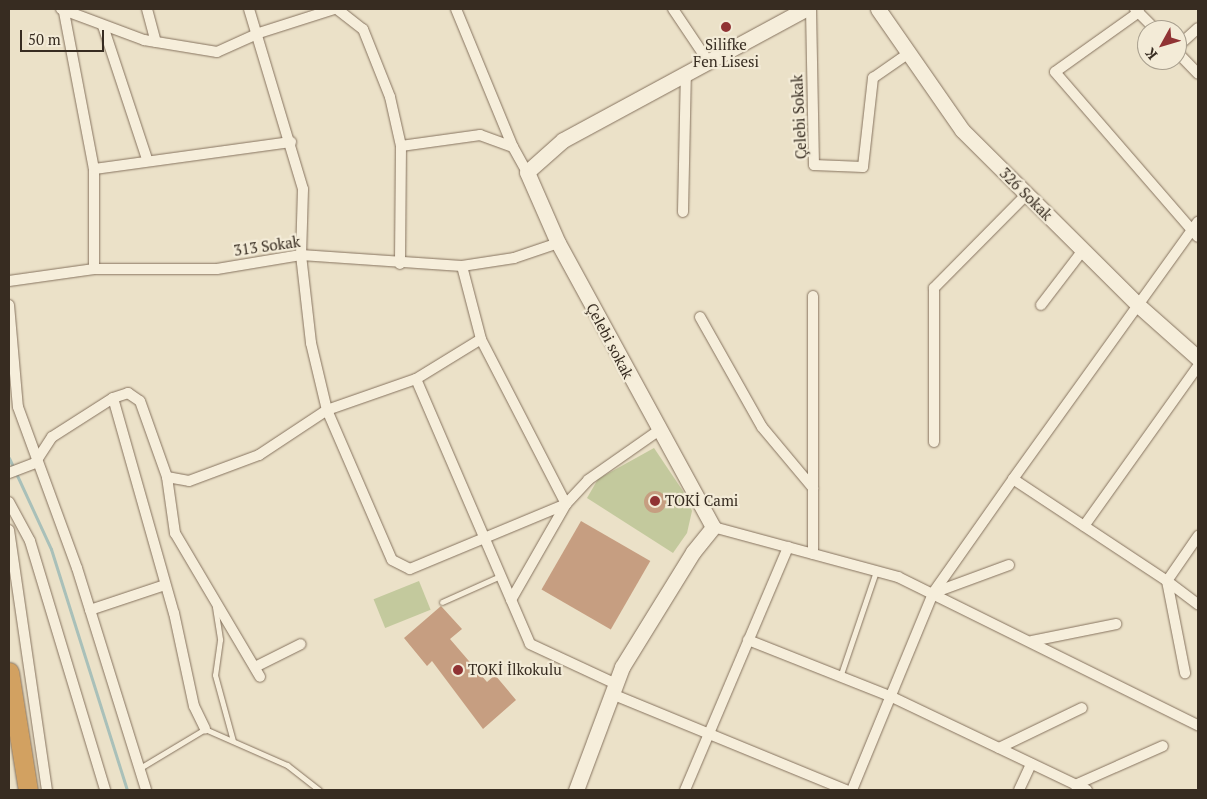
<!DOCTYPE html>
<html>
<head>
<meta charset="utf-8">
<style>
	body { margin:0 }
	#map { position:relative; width:1207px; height:799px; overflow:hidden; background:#ebe1c8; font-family:"PT Serif",serif }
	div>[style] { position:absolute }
	.green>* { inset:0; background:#c3c99d; transform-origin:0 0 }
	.stream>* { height:3px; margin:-1.5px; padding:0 1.5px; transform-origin:1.5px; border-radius:1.5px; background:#a9c0b9 }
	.building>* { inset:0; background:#c69e81; transform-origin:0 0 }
	.round { border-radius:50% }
	.roads { filter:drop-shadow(0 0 1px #86735f) drop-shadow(0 0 1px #86735f) }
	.lane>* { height:5px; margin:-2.5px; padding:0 2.5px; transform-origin:2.5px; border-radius:2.5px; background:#f6eedb }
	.street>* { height:10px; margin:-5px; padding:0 5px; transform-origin:5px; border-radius:5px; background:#f6eedb }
	.secondary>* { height:15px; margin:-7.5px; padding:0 7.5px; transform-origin:7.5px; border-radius:7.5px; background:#f6eedb }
	.highway>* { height:19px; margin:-9.5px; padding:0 9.5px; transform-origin:9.5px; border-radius:9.5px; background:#d2a161 }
	.dots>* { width:14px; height:14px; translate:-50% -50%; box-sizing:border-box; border:2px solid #f3ebd7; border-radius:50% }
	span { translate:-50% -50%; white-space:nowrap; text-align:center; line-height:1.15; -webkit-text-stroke:4.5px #f3ebd7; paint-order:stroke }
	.poi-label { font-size:15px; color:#372c21 }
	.left { translate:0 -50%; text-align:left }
	.street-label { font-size:15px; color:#372c21 }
	.frame { position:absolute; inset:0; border:10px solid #372c21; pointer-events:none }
	.north { position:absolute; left:1137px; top:20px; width:50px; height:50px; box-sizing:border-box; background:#f3ebd7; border:1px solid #a89f8e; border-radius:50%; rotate:231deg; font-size:14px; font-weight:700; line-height:20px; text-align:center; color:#372c21 }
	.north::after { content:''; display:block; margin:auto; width:18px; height:22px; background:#903334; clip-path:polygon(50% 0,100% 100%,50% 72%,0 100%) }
	.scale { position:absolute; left:20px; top:30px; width:84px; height:22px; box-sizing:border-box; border:2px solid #372c21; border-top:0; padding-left:6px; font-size:15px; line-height:18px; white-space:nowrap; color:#372c21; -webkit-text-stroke:4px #f3ebd7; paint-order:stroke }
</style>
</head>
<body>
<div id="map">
	<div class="green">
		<i style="clip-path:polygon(654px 448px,687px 497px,692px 511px,687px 533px,673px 553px,587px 498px,598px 479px)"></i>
		<i style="left:419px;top:581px;width:31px;height:49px;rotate:68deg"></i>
	</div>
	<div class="stream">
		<i style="left:9px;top:458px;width:100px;rotate:65.2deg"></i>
		<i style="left:51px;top:549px;width:253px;rotate:72.5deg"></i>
	</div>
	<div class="building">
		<i class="round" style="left:644px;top:491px;width:22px;height:22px"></i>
		<i style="left:581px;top:521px;width:80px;height:79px;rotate:30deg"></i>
		<i style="clip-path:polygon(441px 606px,462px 629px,450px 639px,487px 682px,495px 675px,516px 700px,483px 729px,432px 661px,427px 666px,404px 638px)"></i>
	</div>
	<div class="roads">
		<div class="lane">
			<i style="left:442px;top:602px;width:64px;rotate:-24.1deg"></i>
			<i style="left:215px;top:607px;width:33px;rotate:81deg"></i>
			<i style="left:220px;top:640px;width:35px;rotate:98deg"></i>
			<i style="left:215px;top:675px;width:68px;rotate:74.7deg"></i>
			<i style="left:840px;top:677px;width:112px;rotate:-71.2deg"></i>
			<i style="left:140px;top:768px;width:76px;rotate:-31deg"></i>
			<i style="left:205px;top:729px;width:90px;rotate:23.7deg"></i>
			<i style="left:287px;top:765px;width:41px;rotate:38deg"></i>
		</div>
		<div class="street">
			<i style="left:61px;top:9px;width:89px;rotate:20.5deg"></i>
			<i style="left:144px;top:40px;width:74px;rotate:9.3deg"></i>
			<i style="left:217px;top:52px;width:46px;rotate:-24.3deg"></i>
			<i style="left:259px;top:33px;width:79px;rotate:-17.7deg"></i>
			<i style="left:147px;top:9px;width:34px;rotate:75deg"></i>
			<i style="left:249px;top:9px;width:188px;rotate:73.3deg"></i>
			<i style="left:303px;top:189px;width:66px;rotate:91.7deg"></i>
			<i style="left:301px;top:255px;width:89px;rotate:83.5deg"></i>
			<i style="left:311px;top:343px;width:69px;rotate:76.6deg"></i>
			<i style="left:327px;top:410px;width:163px;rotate:66.6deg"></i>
			<i style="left:392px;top:560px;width:20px;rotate:27deg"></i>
			<i style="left:410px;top:569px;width:169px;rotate:-22.6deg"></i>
			<i style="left:566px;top:504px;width:186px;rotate:-117.3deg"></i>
			<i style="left:337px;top:9px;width:33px;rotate:38deg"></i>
			<i style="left:363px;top:29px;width:73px;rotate:68.3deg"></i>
			<i style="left:390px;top:97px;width:50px;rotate:77.3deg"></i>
			<i style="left:401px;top:146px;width:118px;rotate:90.5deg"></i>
			<i style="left:456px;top:9px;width:149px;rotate:67.6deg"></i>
			<i style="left:673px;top:9px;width:63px;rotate:56.1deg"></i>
			<i style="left:811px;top:9px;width:156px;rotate:88.9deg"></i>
			<i style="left:814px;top:165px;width:49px;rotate:2.3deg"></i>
			<i style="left:863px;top:167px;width:90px;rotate:-83.6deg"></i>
			<i style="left:873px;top:78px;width:44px;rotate:-34.8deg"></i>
			<i style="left:1135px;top:9px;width:30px;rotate:45deg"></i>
			<i style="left:64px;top:12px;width:160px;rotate:79.2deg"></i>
			<i style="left:94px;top:169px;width:100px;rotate:90deg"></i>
			<i style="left:1139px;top:12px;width:103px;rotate:144.5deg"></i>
			<i style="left:1055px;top:72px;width:218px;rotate:49.1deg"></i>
			<i style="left:103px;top:26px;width:140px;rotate:71.7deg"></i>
			<i style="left:1177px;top:47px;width:28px;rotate:-42deg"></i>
			<i style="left:1177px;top:52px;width:30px;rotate:46deg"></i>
			<i style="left:401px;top:146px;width:80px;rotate:-7.9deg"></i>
			<i style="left:480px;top:135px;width:35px;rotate:20deg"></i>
			<i style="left:513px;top:147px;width:29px;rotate:61deg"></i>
			<i style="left:94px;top:169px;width:199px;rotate:-7.8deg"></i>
			<i style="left:683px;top:212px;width:139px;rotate:-88.8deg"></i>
			<i style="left:9px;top:281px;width:86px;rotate:-8deg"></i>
			<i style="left:94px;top:269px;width:123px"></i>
			<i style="left:217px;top:269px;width:85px;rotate:-9.5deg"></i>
			<i style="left:301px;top:255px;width:161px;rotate:3.9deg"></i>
			<i style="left:462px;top:266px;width:53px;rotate:-8.7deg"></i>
			<i style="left:514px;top:258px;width:46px;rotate:-18.8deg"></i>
			<i style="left:9px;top:305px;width:102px;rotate:85deg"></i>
			<i style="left:18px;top:407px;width:171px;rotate:69.9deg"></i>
			<i style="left:77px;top:568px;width:232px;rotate:72.7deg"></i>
			<i style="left:1041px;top:305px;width:69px;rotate:-52.6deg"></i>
			<i style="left:700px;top:317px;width:126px;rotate:60.6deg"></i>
			<i style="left:762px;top:427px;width:80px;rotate:50.1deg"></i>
			<i style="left:416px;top:379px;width:288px;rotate:66.7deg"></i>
			<i style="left:530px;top:644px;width:95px;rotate:24.9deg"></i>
			<i style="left:113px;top:398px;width:223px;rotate:74.2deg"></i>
			<i style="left:174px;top:613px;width:95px;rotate:77.9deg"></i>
			<i style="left:194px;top:706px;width:25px;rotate:64deg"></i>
			<i style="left:934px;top:442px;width:154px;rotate:-90deg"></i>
			<i style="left:934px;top:288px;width:132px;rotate:-45.3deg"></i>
			<i style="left:9px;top:473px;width:28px;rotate:-21deg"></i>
			<i style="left:35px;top:463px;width:31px;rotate:-57deg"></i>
			<i style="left:52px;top:437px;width:72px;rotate:-32.6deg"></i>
			<i style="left:113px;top:398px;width:16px;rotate:-18deg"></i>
			<i style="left:128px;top:393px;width:14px;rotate:34deg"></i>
			<i style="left:140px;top:401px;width:81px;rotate:70.4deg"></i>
			<i style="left:167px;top:477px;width:57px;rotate:81.9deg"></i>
			<i style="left:175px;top:533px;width:167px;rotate:59.4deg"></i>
			<i style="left:167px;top:477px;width:22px;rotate:10deg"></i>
			<i style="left:189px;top:481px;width:75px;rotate:-20.4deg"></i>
			<i style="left:259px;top:455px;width:82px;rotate:-33.5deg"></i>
			<i style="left:327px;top:410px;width:94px;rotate:-19.2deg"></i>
			<i style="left:416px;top:379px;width:76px;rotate:-31.6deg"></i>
			<i style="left:481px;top:339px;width:75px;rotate:-104.6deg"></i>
			<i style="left:1013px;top:479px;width:317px;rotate:-54.3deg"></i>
			<i style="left:9px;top:502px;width:44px;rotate:61.7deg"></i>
			<i style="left:30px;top:541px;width:260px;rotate:73.2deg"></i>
			<i style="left:1084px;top:526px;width:196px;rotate:-54.5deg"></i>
			<i style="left:713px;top:527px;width:192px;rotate:15.1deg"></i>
			<i style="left:898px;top:577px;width:335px;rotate:26.3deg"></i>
			<i style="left:9px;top:530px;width:263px;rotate:81.7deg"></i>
			<i style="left:813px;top:554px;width:258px;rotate:-90deg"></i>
			<i style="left:1167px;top:581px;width:94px;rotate:78.9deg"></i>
			<i style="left:1167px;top:581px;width:39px;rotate:37deg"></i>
			<i style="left:933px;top:593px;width:81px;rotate:-20.2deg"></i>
			<i style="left:511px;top:600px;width:111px;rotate:-60.2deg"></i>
			<i style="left:566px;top:504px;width:33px;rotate:-47deg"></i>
			<i style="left:588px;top:480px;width:85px;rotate:-35deg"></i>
			<i style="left:90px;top:610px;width:79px;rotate:-18.4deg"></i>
			<i style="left:748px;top:640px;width:155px;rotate:21.6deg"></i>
			<i style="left:892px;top:697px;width:216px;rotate:25.5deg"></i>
			<i style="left:1032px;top:641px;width:86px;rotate:-11.4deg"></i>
			<i style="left:255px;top:667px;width:51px;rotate:-26.6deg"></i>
			<i style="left:612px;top:694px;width:253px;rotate:22.3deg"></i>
			<i style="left:999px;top:748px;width:92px;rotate:-25.7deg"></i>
			<i style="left:1075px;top:785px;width:96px;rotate:-23.9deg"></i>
			<i style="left:685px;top:790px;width:264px;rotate:-67deg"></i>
			<i style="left:852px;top:790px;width:213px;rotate:-67.6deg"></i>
			<i style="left:933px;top:593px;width:139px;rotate:-54.9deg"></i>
			<i style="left:1013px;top:479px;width:185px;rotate:33.5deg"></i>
			<i style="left:1167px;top:581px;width:55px;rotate:-55.4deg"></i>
			<i style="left:1019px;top:790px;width:29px;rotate:-65deg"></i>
		</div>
		<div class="secondary">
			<i style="left:878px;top:9px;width:147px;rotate:55.2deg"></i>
			<i style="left:962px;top:130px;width:248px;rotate:44.8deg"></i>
			<i style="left:1138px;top:305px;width:80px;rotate:41.5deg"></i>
			<i style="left:576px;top:790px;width:131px;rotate:-69.5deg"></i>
			<i style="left:622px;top:667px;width:135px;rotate:-58.3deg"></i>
			<i style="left:693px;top:552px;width:32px;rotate:-51deg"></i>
			<i style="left:713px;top:527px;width:324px;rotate:-118.6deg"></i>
			<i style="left:558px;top:243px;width:77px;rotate:-113.6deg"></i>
			<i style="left:527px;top:172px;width:48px;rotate:-41.6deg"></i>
			<i style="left:563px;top:140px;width:275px;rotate:-28.4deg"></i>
		</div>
		<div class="highway">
			<i style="left:9px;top:672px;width:120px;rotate:80.9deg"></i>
		</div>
	</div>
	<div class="dots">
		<i style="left:726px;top:27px;background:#903334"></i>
		<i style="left:655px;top:501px;background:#903334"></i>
		<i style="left:458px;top:670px;background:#903334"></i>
	</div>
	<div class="poi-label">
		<span style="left:726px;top:53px">Silifke<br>Fen Lisesi</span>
		<span class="left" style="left:665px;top:501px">TOKİ Cami</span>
		<span class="left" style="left:468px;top:670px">TOKİ İlkokulu</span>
	</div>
	<div class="street-label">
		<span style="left:799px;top:117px;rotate:-93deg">Çelebi Sokak</span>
		<span style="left:1026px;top:194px;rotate:45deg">326 Sokak</span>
		<span style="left:267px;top:246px;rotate:-8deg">313 Sokak</span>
		<span style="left:610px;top:341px;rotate:62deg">Çelebi sokak</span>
	</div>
	<div class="frame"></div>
	<div class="north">K</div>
	<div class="scale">50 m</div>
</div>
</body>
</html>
